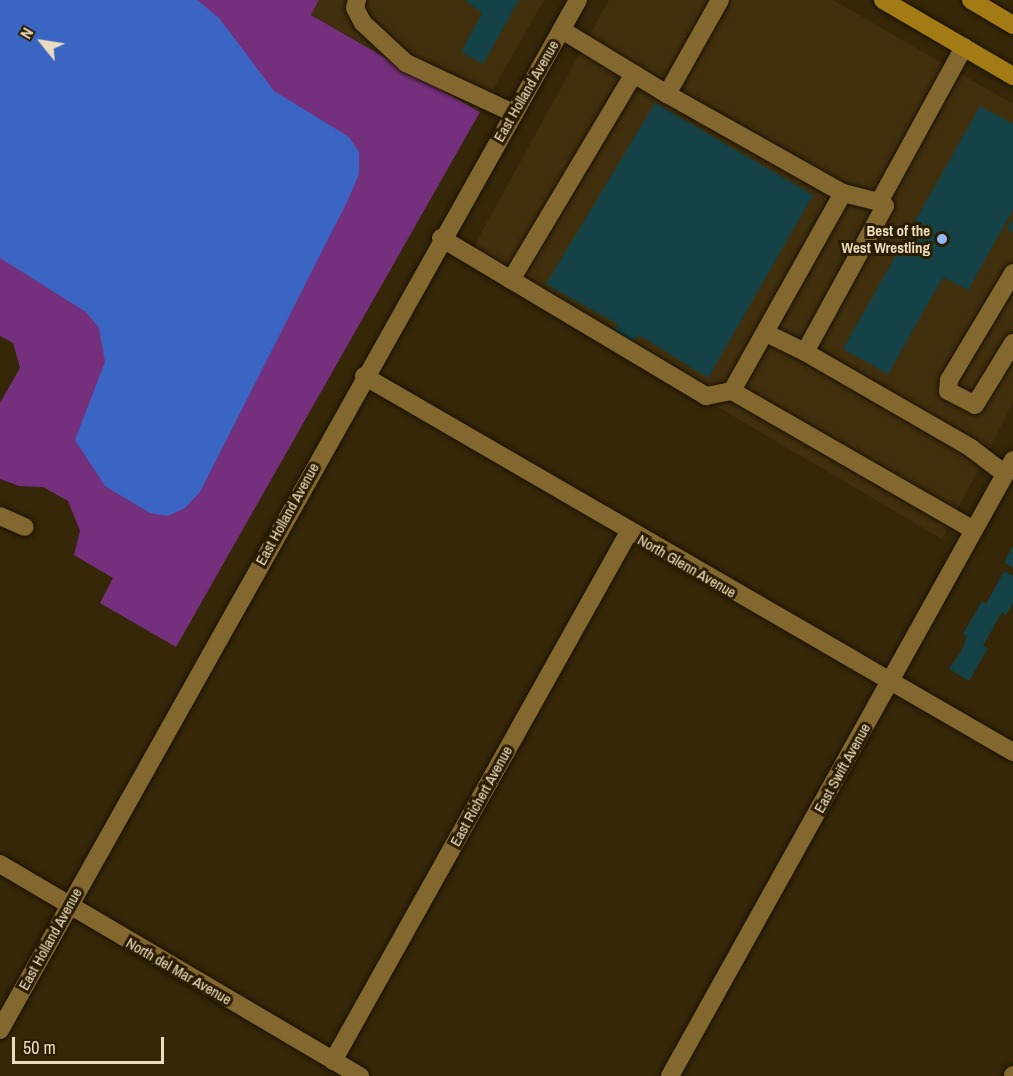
<!DOCTYPE html>
<html>
<head>
<meta charset="utf-8">
<style>
	body { margin:0 }
	#map { position:relative; width:1013px; height:1076px; overflow:hidden; background:#352708; font-family:"Archivo Narrow",sans-serif }
	div>[style] { position:absolute }
	.built>* { inset:0; background:#40300d }
	.green>* { inset:0; background:#74307c }
	.water>* { inset:0; background:#3a65c2 }
	.building>* { inset:0; background:#144246 }
	.roads { filter:drop-shadow(0 0 2px #191002) drop-shadow(0 0 2px #191002) }
	.minor>* { height:18px; margin:-9px; padding:0 9px; transform-origin:9px; border-radius:9px; background:#82672e }
	.major>* { height:18px; margin:-9px; padding:0 9px; transform-origin:9px; border-radius:9px; background:#a27b15 }
	.dots>* { width:16px; height:16px; translate:-50% -50%; box-sizing:border-box; border:3px solid #2b1d00; border-radius:50% }
	span { translate:-50% -50%; white-space:nowrap; text-align:center; line-height:1.15; -webkit-text-stroke:6px #2b1d00; paint-order:stroke }
	.street-label { font-size:15px; color:#ebdcc0 }
	.poi-label { font-size:15px; color:#ebdcc0; font-weight:700 }
	.right { translate:-100% -50%; text-align:right }
	.north { position:absolute; left:12px; top:12px; width:60px; height:60px; -webkit-text-stroke:4px #2b1d00; paint-order:stroke; rotate:300deg; font-size:16px; font-weight:700; line-height:24px; text-align:center; color:#ebdcc0 }
	.north::after { content:''; display:block; margin:auto; width:21px; height:27px; background:#ebdcc0; clip-path:polygon(50% 0,100% 100%,50% 72%,0 100%) }
	.scale { position:absolute; left:12px; top:1037px; width:152px; height:27px; box-sizing:border-box; border:3px solid #ebdcc0; border-top:0; padding-left:8px; font-size:18px; line-height:21px; white-space:nowrap; color:#ebdcc0; -webkit-text-stroke:4px #2b1d00; paint-order:stroke }
</style>
</head>
<body>
<div id="map">
	<div class="built">
		<i style="clip-path:polygon(319px 0,544px 0,480px 112px,311px 14px)"></i>
		<i style="clip-path:polygon(609px 0,833px 0,1013px 104px,1013px 403px,942px 539px,467px 259px)"></i>
	</div>
	<div class="green">
		<i style="clip-path:polygon(0 0,319px 0,311px 15px,480px 112px,176px 647px,100px 603px,113px 578px,74px 555px,80px 531px,68px 501px,43px 487px,19px 486px,0 479px,0 403px,20px 368px,13px 343px,0 336px)"></i>
	</div>
	<div class="water">
		<i style="clip-path:polygon(0 0,197px 0,219px 18px,274px 91px,349px 137px,359px 152px,359px 174px,347px 202px,200px 492px,185px 508px,168px 516px,150px 513px,105px 486px,75px 440px,105px 362px,99px 328px,86px 312px,0 258px)"></i>
	</div>
	<div class="building">
		<i style="clip-path:polygon(465px 0,519px 0,483px 64px,461px 52px,482px 13px)"></i>
		<i style="clip-path:polygon(655px 103px,813px 195px,708px 378px,639px 335px,626px 353px,608px 342px,618px 324px,546px 284px)"></i>
		<i style="clip-path:polygon(980px 106px,1013px 124px,1013px 210px,968px 290px,943px 277px,888px 374px,843px 349px)"></i>
		<i style="clip-path:polygon(1013px 219px,1013px 233px,1007px 229px)"></i>
		<i style="clip-path:polygon(1013px 546px,1013px 568px,1004px 562px)"></i>
		<i style="clip-path:polygon(1004px 571px,1013px 576px,1013px 603px,1006px 615px,1002px 612px,983px 646px,988px 648px,969px 681px,949px 669px,962px 650px,967px 636px,963px 634px,982px 601px,986px 604px)"></i>
	</div>
	<div class="roads">
		<div class="minor">
			<i style="left:357px;top:0;width:8px;rotate:104deg"></i>
			<i style="left:355px;top:8px;width:17px;rotate:62deg"></i>
			<i style="left:363px;top:23px;width:59px;rotate:42.9deg"></i>
			<i style="left:406px;top:63px;width:118px;rotate:25deg"></i>
			<i style="left:720px;top:0;width:108px;rotate:119.4deg"></i>
			<i style="left:667px;top:94px;width:202px;rotate:29.4deg"></i>
			<i style="left:562px;top:30px;width:123px;rotate:31.4deg"></i>
			<i style="left:964px;top:47px;width:177px;rotate:118.7deg"></i>
			<i style="left:879px;top:202px;width:37px;rotate:-166deg"></i>
			<i style="left:843px;top:193px;width:227px;rotate:119.3deg"></i>
			<i style="left:732px;top:391px;width:279px;rotate:29.9deg"></i>
			<i style="left:879px;top:202px;width:7px;rotate:34deg"></i>
			<i style="left:885px;top:206px;width:166px;rotate:118.7deg"></i>
			<i style="left:805px;top:352px;width:192px;rotate:30deg"></i>
			<i style="left:971px;top:448px;width:43px;rotate:37.4deg"></i>
			<i style="left:441px;top:238px;width:309px;rotate:30.8deg"></i>
			<i style="left:706px;top:396px;width:26px;rotate:-11deg"></i>
			<i style="left:1013px;top:273px;width:125px;rotate:120.9deg"></i>
			<i style="left:949px;top:380px;width:11px;rotate:95deg"></i>
			<i style="left:948px;top:391px;width:30px;rotate:27deg"></i>
			<i style="left:975px;top:405px;width:73px;rotate:-58.5deg"></i>
			<i style="left:511px;top:280px;width:240px;rotate:-59.2deg"></i>
			<i style="left:766px;top:333px;width:43px;rotate:26deg"></i>
			<i style="left:364px;top:376px;width:750px;rotate:30.09deg"></i>
			<i style="left:0;top:516px;width:27px;rotate:24deg"></i>
			<i style="left:0;top:864px;width:418px;rotate:30.5deg"></i>
			<i style="left:0;top:1030px;width:1181px;rotate:-60.7deg"></i>
			<i style="left:333px;top:1061px;width:606px;rotate:-60.77deg"></i>
			<i style="left:670px;top:1076px;width:705px;rotate:-60.89deg"></i>
			<i style="left:1013px;top:1076px;width:1px;rotate:-90deg"></i>
		</div>
		<div class="major">
			<i style="left:883px;top:0;width:151px;rotate:30.3deg"></i>
			<i style="left:971px;top:0;width:49px;rotate:30.8deg"></i>
		</div>
	</div>
	<div class="dots">
		<i style="left:942px;top:239px;background:#93b7fd"></i>
	</div>
	<div class="street-label">
		<span style="left:526px;top:91px;rotate:-60deg">East Holland Avenue</span>
		<span style="left:287px;top:514px;rotate:-61deg">East Holland Avenue</span>
		<span style="left:687px;top:566px;rotate:30deg">North Glenn Avenue</span>
		<span style="left:842px;top:768px;rotate:-61deg">East Swift Avenue</span>
		<span style="left:481px;top:796px;rotate:-61deg">East Richert Avenue</span>
		<span style="left:50px;top:939px;rotate:-61deg">East Holland Avenue</span>
		<span style="left:179px;top:971px;rotate:30deg">North del Mar Avenue</span>
	</div>
	<div class="poi-label">
		<span class="right" style="left:930px;top:239px">Best of the<br>West Wrestling</span>
	</div>
	<div class="north">N</div>
	<div class="scale">50 m</div>
</div>
</body>
</html>
